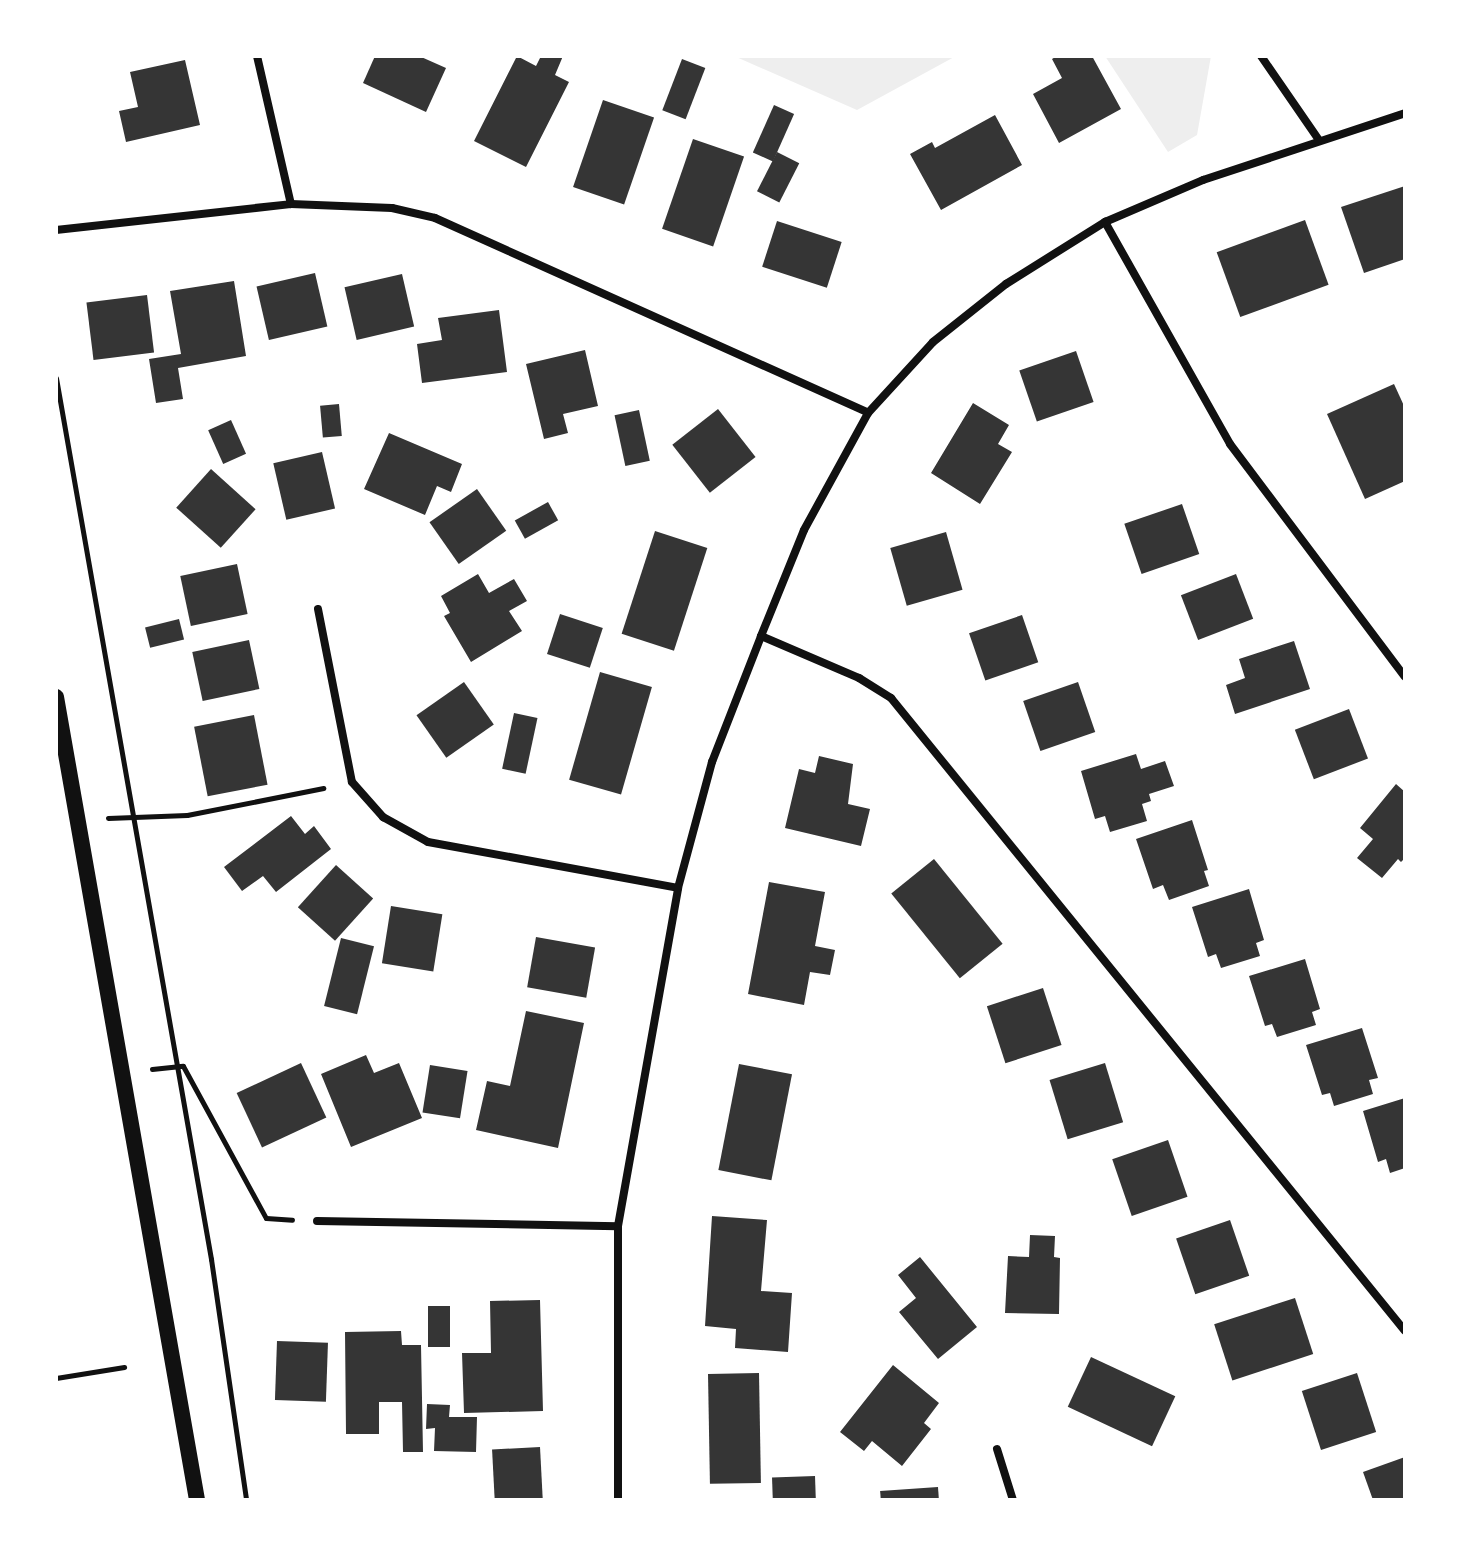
<!DOCTYPE html>
<html>
<head>
<meta charset="utf-8">
<style>
	body { margin:0 }
	#map { position:relative; width:1461px; height:1556px; overflow:hidden; background:#fff; font-family:Karla,sans-serif }
	div>[style] { position:absolute }
	.green>* { inset:0; background:#eee }
	.building>* { inset:0; background:#353535; transform-origin:0 0 }
	.path>* { height:5px; margin:-2.5px; padding:0 2.5px; transform-origin:2.5px; border-radius:2.5px; background:#111 }
	.minor>* { height:8px; margin:-4px; padding:0 4px; transform-origin:4px; border-radius:4px; background:#111 }
	.secondary>* { height:16px; margin:-8px; padding:0 8px; transform-origin:8px; border-radius:8px; background:#111 }
	span { translate:-50% -50%; white-space:nowrap; text-align:center; line-height:1.15; -webkit-text-stroke:6px #fff; paint-order:stroke }
	.frame { position:absolute; inset:0; border:58px solid #fff; pointer-events:none }
</style>
</head>
<body>
<div id="map">
	<div class="green">
		<i style="clip-path:polygon(734px 56px,956px 56px,857px 110px)"></i>
		<i style="clip-path:polygon(1105px 56px,1211px 56px,1197px 135px,1168px 152px)"></i>
	</div>
	<div class="building">
		<i style="clip-path:polygon(375px 56px,419px 56px,446px 68px,426px 112px,363px 83px)"></i>
		<i style="clip-path:polygon(517px 56px,536px 66px,541px 56px,563px 56px,555px 75px,569px 82px,526px 167px,474px 141px)"></i>
		<i style="clip-path:polygon(1057px 56px,1092px 56px,1121px 109px,1059px 143px,1033px 94px,1062px 78px,1052px 59px)"></i>
		<i style="left:682px;top:59px;width:25px;height:55px;rotate:21deg"></i>
		<i style="clip-path:polygon(185px 60px,200px 125px,126px 142px,119px 111px,138px 107px,130px 72px)"></i>
		<i style="left:603px;top:100px;width:54px;height:92px;rotate:19deg"></i>
		<i style="left:774px;top:105px;width:22px;height:52px;rotate:24deg"></i>
		<i style="clip-path:polygon(995px 115px,1022px 165px,941px 210px,910px 154px,932px 142px,935px 148px)"></i>
		<i style="left:693px;top:139px;width:54px;height:95px;rotate:19deg"></i>
		<i style="left:777px;top:152px;width:25px;height:44px;rotate:27deg"></i>
		<i style="clip-path:polygon(1405px 186px,1405px 259px,1364px 273px,1341px 207px)"></i>
		<i style="left:1305px;top:220px;width:69px;height:94px;rotate:70deg"></i>
		<i style="left:777px;top:221px;width:68px;height:48px;rotate:18deg"></i>
		<i style="left:315px;top:273px;width:55px;height:60px;rotate:77deg"></i>
		<i style="left:402px;top:274px;width:54px;height:59px;rotate:77deg"></i>
		<i style="clip-path:polygon(234px 281px,246px 356px,178px 368px,183px 399px,156px 403px,149px 359px,181px 354px,170px 291px)"></i>
		<i style="left:147px;top:295px;width:58px;height:61px;rotate:83deg"></i>
		<i style="clip-path:polygon(499px 310px,507px 372px,422px 383px,417px 344px,442px 340px,438px 318px)"></i>
		<i style="clip-path:polygon(585px 350px,598px 406px,563px 414px,568px 433px,544px 439px,526px 364px)"></i>
		<i style="left:1076px;top:351px;width:54px;height:60px;rotate:71deg"></i>
		<i style="clip-path:polygon(1394px 384px,1405px 408px,1405px 481px,1365px 499px,1327px 414px)"></i>
		<i style="clip-path:polygon(973px 403px,1009px 425px,998px 444px,1012px 452px,980px 504px,931px 473px)"></i>
		<i style="left:339px;top:404px;width:32px;height:19px;rotate:85deg"></i>
		<i style="left:718px;top:409px;width:61px;height:58px;rotate:52deg"></i>
		<i style="left:639px;top:410px;width:52px;height:25px;rotate:78deg"></i>
		<i style="left:231px;top:420px;width:37px;height:25px;rotate:66deg"></i>
		<i style="clip-path:polygon(389px 433px,462px 464px,451px 492px,437px 486px,425px 515px,364px 489px)"></i>
		<i style="left:322px;top:452px;width:58px;height:50px;rotate:77deg"></i>
		<i style="left:211px;top:469px;width:60px;height:52px;rotate:42deg"></i>
		<i style="left:477px;top:489px;width:51px;height:58px;rotate:55deg"></i>
		<i style="left:548px;top:502px;width:21px;height:38px;rotate:61deg"></i>
		<i style="left:1182px;top:504px;width:53px;height:61px;rotate:71deg"></i>
		<i style="left:655px;top:531px;width:55px;height:108px;rotate:18deg"></i>
		<i style="left:946px;top:532px;width:60px;height:58px;rotate:74deg"></i>
		<i style="left:237px;top:564px;width:51px;height:58px;rotate:78deg"></i>
		<i style="clip-path:polygon(478px 574px,489px 593px,514px 579px,527px 601px,509px 611px,522px 631px,471px 662px,444px 616px,450px 613px,441px 596px)"></i>
		<i style="left:1236px;top:574px;width:48px;height:59px;rotate:69deg"></i>
		<i style="left:560px;top:614px;width:45px;height:42px;rotate:18deg"></i>
		<i style="left:1022px;top:615px;width:50px;height:56px;rotate:71deg"></i>
		<i style="left:179px;top:619px;width:21px;height:35px;rotate:76deg"></i>
		<i style="left:249px;top:640px;width:50px;height:58px;rotate:78deg"></i>
		<i style="clip-path:polygon(1294px 641px,1310px 689px,1235px 714px,1226px 685px,1245px 678px,1239px 659px)"></i>
		<i style="left:600px;top:672px;width:54px;height:112px;rotate:16deg"></i>
		<i style="left:464px;top:682px;width:52px;height:58px;rotate:55deg"></i>
		<i style="left:1078px;top:682px;width:53px;height:58px;rotate:71deg"></i>
		<i style="left:1349px;top:709px;width:53px;height:58px;rotate:69deg"></i>
		<i style="left:514px;top:713px;width:24px;height:57px;rotate:12deg"></i>
		<i style="left:254px;top:715px;width:71px;height:61px;rotate:79deg"></i>
		<i style="clip-path:polygon(1136px 754px,1141px 769px,1165px 761px,1174px 786px,1149px 794px,1151px 801px,1142px 804px,1147px 821px,1110px 832px,1105px 816px,1095px 819px,1081px 771px)"></i>
		<i style="clip-path:polygon(819px 756px,853px 764px,848px 804px,870px 809px,861px 846px,785px 828px,799px 769px,815px 773px)"></i>
		<i style="clip-path:polygon(1396px 784px,1405px 792px,1405px 858px,1401px 862px,1398px 859px,1382px 878px,1357px 858px,1373px 839px,1360px 828px)"></i>
		<i style="clip-path:polygon(291px 816px,305px 834px,314px 826px,331px 849px,276px 892px,263px 876px,242px 891px,224px 867px)"></i>
		<i style="clip-path:polygon(1192px 820px,1208px 870px,1204px 871px,1209px 886px,1169px 900px,1163px 885px,1153px 889px,1136px 839px)"></i>
		<i style="left:934px;top:859px;width:109px;height:55px;rotate:51deg"></i>
		<i style="left:336px;top:865px;width:50px;height:57px;rotate:42deg"></i>
		<i style="clip-path:polygon(769px 882px,825px 892px,815px 946px,835px 950px,830px 975px,810px 972px,804px 1005px,748px 994px)"></i>
		<i style="clip-path:polygon(1249px 889px,1264px 940px,1256px 943px,1260px 956px,1221px 968px,1216px 954px,1208px 957px,1192px 907px)"></i>
		<i style="left:391px;top:906px;width:52px;height:58px;rotate:9deg"></i>
		<i style="left:536px;top:937px;width:60px;height:51px;rotate:10deg"></i>
		<i style="left:341px;top:938px;width:34px;height:70px;rotate:14deg"></i>
		<i style="clip-path:polygon(1305px 959px,1320px 1009px,1312px 1012px,1316px 1025px,1277px 1037px,1272px 1024px,1265px 1026px,1249px 976px)"></i>
		<i style="left:1043px;top:988px;width:60px;height:59px;rotate:72deg"></i>
		<i style="clip-path:polygon(526px 1011px,584px 1023px,558px 1148px,476px 1130px,487px 1081px,510px 1086px)"></i>
		<i style="clip-path:polygon(1362px 1028px,1378px 1078px,1369px 1080px,1373px 1094px,1334px 1106px,1330px 1093px,1322px 1095px,1306px 1045px)"></i>
		<i style="clip-path:polygon(366px 1055px,374px 1073px,399px 1063px,422px 1118px,351px 1147px,321px 1074px)"></i>
		<i style="left:301px;top:1063px;width:60px;height:71px;rotate:65deg"></i>
		<i style="left:1105px;top:1063px;width:62px;height:58px;rotate:73deg"></i>
		<i style="left:739px;top:1064px;width:54px;height:108px;rotate:11deg"></i>
		<i style="left:430px;top:1065px;width:38px;height:48px;rotate:9deg"></i>
		<i style="clip-path:polygon(1405px 1098px,1405px 1168px,1390px 1173px,1386px 1159px,1378px 1162px,1363px 1111px)"></i>
		<i style="left:1168px;top:1140px;width:60px;height:59px;rotate:71deg"></i>
		<i style="clip-path:polygon(712px 1216px,767px 1220px,761px 1291px,792px 1293px,788px 1352px,735px 1348px,736px 1329px,705px 1326px)"></i>
		<i style="left:1230px;top:1220px;width:59px;height:57px;rotate:71deg"></i>
		<i style="clip-path:polygon(1030px 1235px,1055px 1236px,1054px 1257px,1060px 1258px,1059px 1314px,1005px 1313px,1008px 1256px,1029px 1257px)"></i>
		<i style="clip-path:polygon(920px 1257px,977px 1327px,938px 1359px,899px 1312px,916px 1298px,898px 1275px)"></i>
		<i style="left:1295px;top:1298px;width:59px;height:85px;rotate:72deg"></i>
		<i style="clip-path:polygon(540px 1300px,543px 1411px,464px 1413px,462px 1353px,491px 1353px,490px 1301px)"></i>
		<i style="left:428px;top:1306px;width:22px;height:41px"></i>
		<i style="clip-path:polygon(401px 1331px,402px 1345px,421px 1345px,423px 1452px,403px 1452px,402px 1402px,379px 1402px,379px 1434px,346px 1434px,345px 1332px)"></i>
		<i style="left:277px;top:1341px;width:51px;height:59px;rotate:2deg"></i>
		<i style="left:1091px;top:1357px;width:93px;height:55px;rotate:25deg"></i>
		<i style="clip-path:polygon(893px 1365px,939px 1403px,924px 1423px,931px 1429px,902px 1466px,872px 1441px,864px 1451px,840px 1432px)"></i>
		<i style="left:759px;top:1373px;width:110px;height:51px;rotate:89deg"></i>
		<i style="left:1357px;top:1373px;width:62px;height:58px;rotate:72deg"></i>
		<i style="clip-path:polygon(427px 1404px,450px 1405px,449px 1417px,477px 1417px,476px 1452px,434px 1451px,435px 1428px,426px 1429px)"></i>
		<i style="left:540px;top:1447px;width:53px;height:48px;rotate:87deg"></i>
		<i style="clip-path:polygon(1405px 1457px,1405px 1500px,1373px 1500px,1363px 1472px)"></i>
		<i style="left:815px;top:1476px;width:24px;height:43px;rotate:88deg"></i>
		<i style="left:938px;top:1487px;width:13px;height:58px;rotate:86deg"></i>
	</div>
	<div class="path">
		<i style="left:56px;top:378px;width:895px;rotate:80.02deg"></i>
		<i style="left:211px;top:1259px;width:244px;rotate:81.7deg"></i>
		<i style="left:108px;top:818px;width:79px;rotate:-2.2deg"></i>
		<i style="left:187px;top:815px;width:139px;rotate:-11.2deg"></i>
		<i style="left:152px;top:1069px;width:31px;rotate:-6deg"></i>
		<i style="left:183px;top:1066px;width:173px;rotate:61.4deg"></i>
		<i style="left:266px;top:1218px;width:26px;rotate:4deg"></i>
		<i style="left:56px;top:1378px;width:69px;rotate:-9.2deg"></i>
	</div>
	<div class="minor">
		<i style="left:257px;top:56px;width:152px;rotate:77.1deg"></i>
		<i style="left:1261px;top:56px;width:102px;rotate:55.4deg"></i>
		<i style="left:1105px;top:222px;width:255px;rotate:60.6deg"></i>
		<i style="left:1230px;top:444px;width:291px;rotate:53.1deg"></i>
		<i style="left:56px;top:230px;width:236px;rotate:-6.3deg"></i>
		<i style="left:291px;top:204px;width:101px;rotate:2.3deg"></i>
		<i style="left:392px;top:208px;width:44px;rotate:13.1deg"></i>
		<i style="left:435px;top:218px;width:475px;rotate:24.2deg"></i>
		<i style="left:318px;top:609px;width:176px;rotate:78.9deg"></i>
		<i style="left:352px;top:782px;width:47px;rotate:48.5deg"></i>
		<i style="left:383px;top:817px;width:51px;rotate:29.1deg"></i>
		<i style="left:428px;top:842px;width:254px;rotate:10.4deg"></i>
		<i style="left:761px;top:636px;width:107px;rotate:23.2deg"></i>
		<i style="left:859px;top:678px;width:38px;rotate:32deg"></i>
		<i style="left:891px;top:698px;width:815px;rotate:50.92deg"></i>
		<i style="left:317px;top:1221px;width:301px;rotate:1deg"></i>
		<i style="left:997px;top:1449px;width:53px;rotate:72.6deg"></i>
		<i style="left:618px;top:1500px;width:274px;rotate:-90deg"></i>
		<i style="left:618px;top:1226px;width:343px;rotate:-79.9deg"></i>
		<i style="left:678px;top:888px;width:131px;rotate:-74.9deg"></i>
		<i style="left:712px;top:762px;width:135px;rotate:-68.7deg"></i>
		<i style="left:761px;top:636px;width:114px;rotate:-67.9deg"></i>
		<i style="left:804px;top:530px;width:133px;rotate:-61.3deg"></i>
		<i style="left:868px;top:413px;width:96px;rotate:-47.5deg"></i>
		<i style="left:933px;top:342px;width:93px;rotate:-38.5deg"></i>
		<i style="left:1006px;top:284px;width:117px;rotate:-32.1deg"></i>
		<i style="left:1105px;top:222px;width:107px;rotate:-23.2deg"></i>
		<i style="left:1203px;top:180px;width:213px;rotate:-18.3deg"></i>
	</div>
	<div class="secondary">
		<i style="left:56px;top:697px;width:815px;rotate:80.04deg"></i>
	</div>
	<div class="frame"></div>
</div>
</body>
</html>
